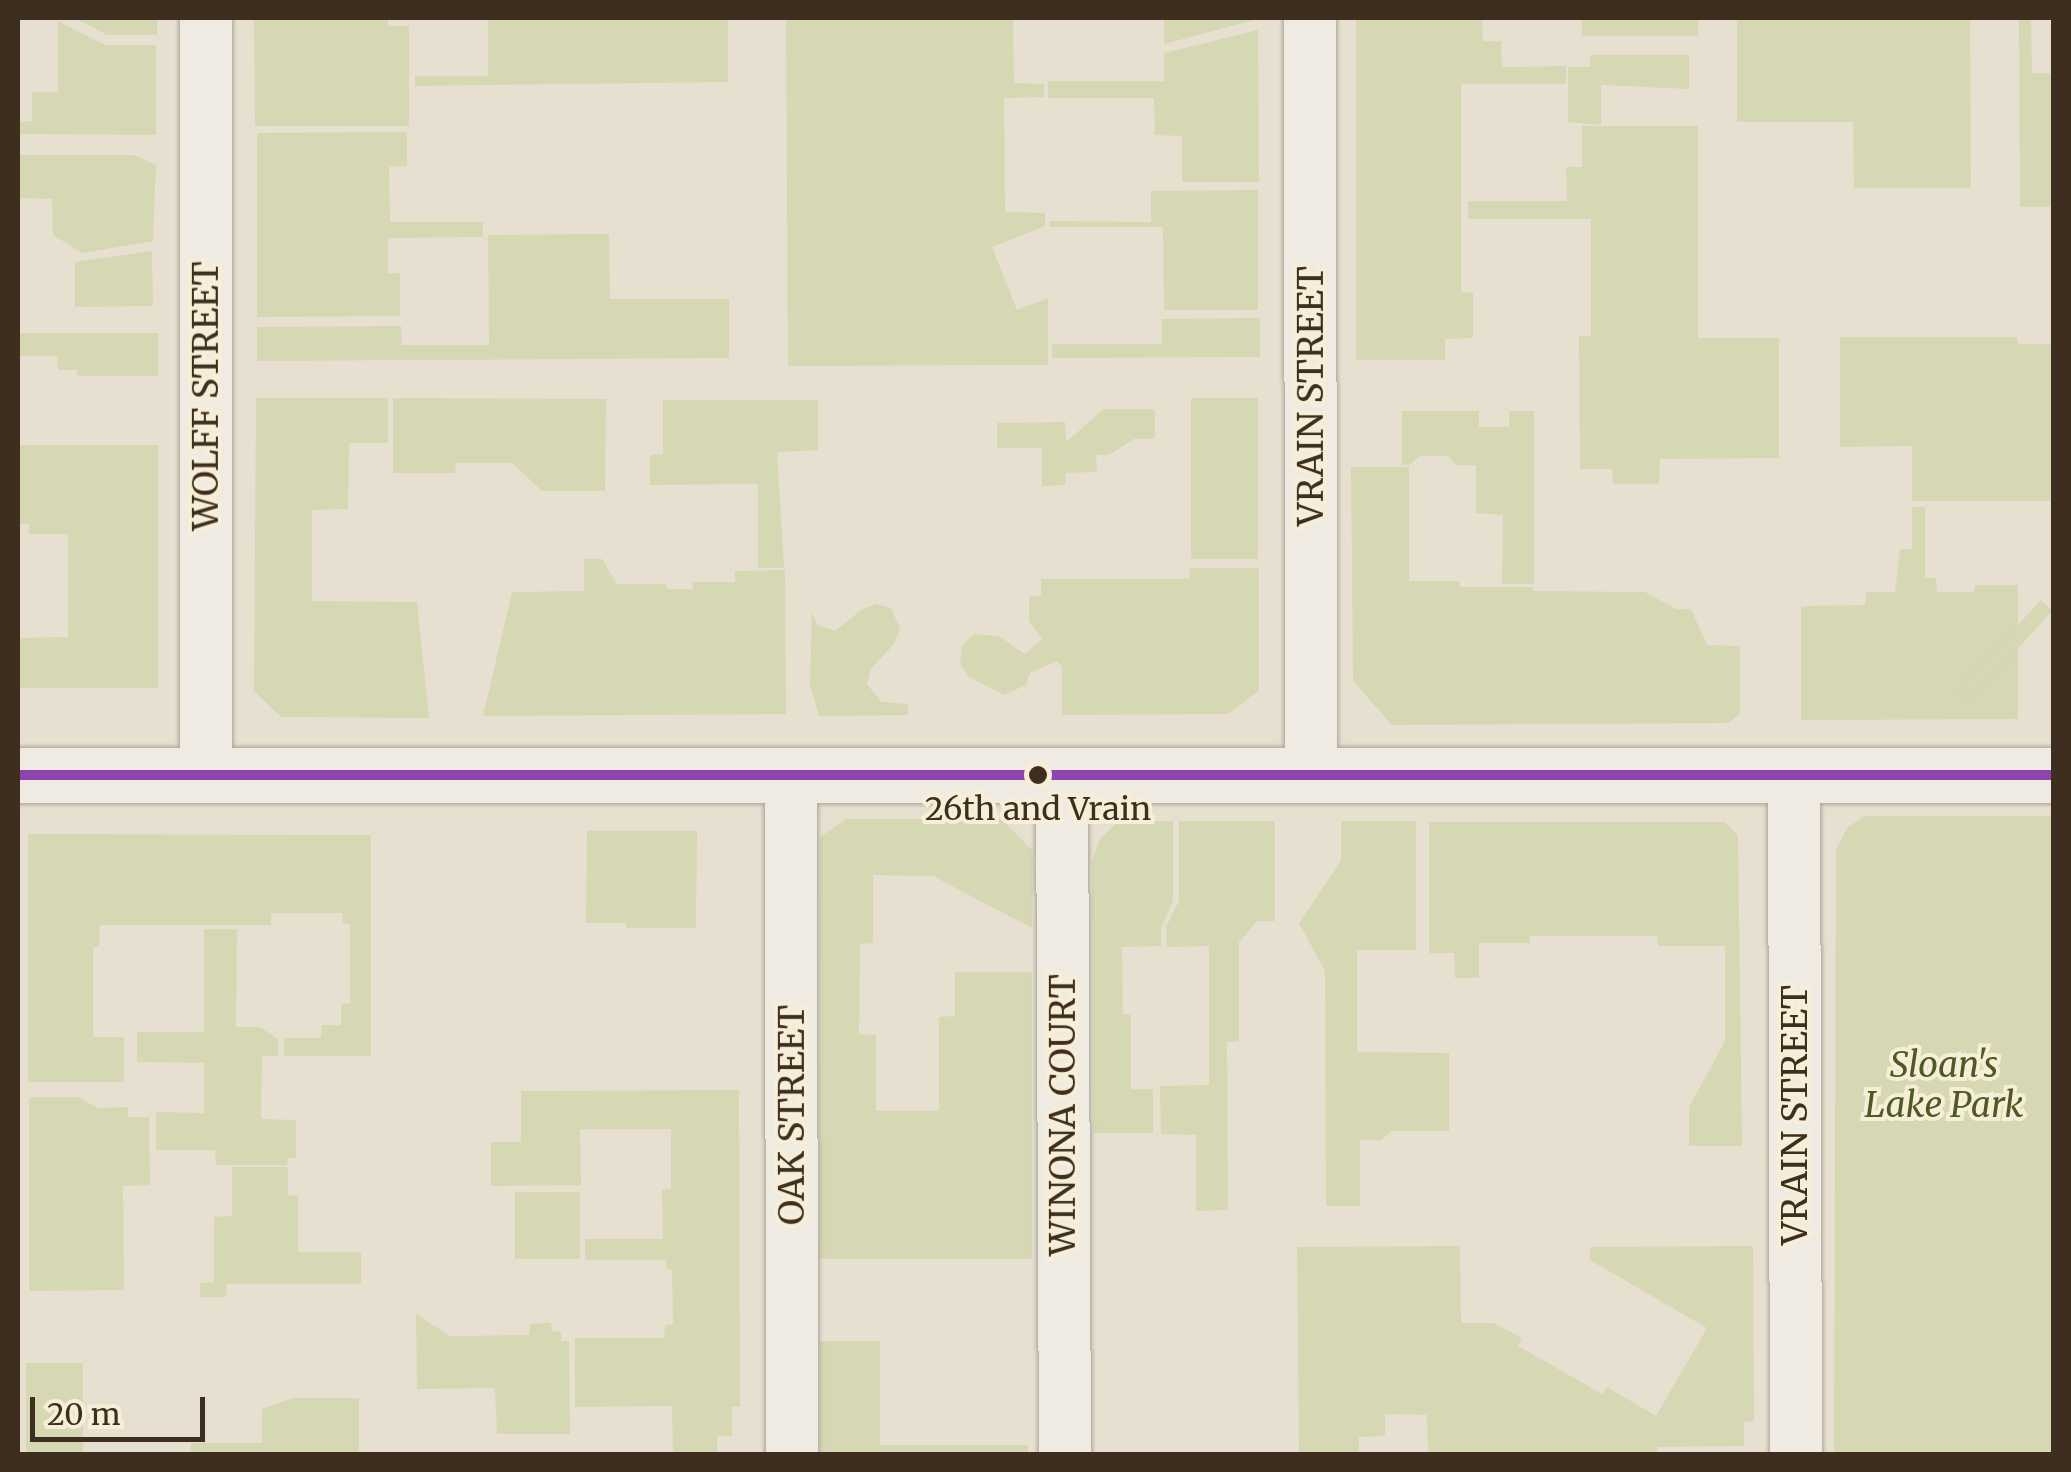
<!DOCTYPE html>
<html>
<head>
<meta charset="utf-8">
<style>
	body { margin:0 }
	#map { position:relative; width:2071px; height:1472px; overflow:hidden; background:#e7e0d1; font-family:Merriweather,serif }
	div>[style] { position:absolute }
	.green>* { inset:0; background:#d6d7b3; transform-origin:0 0 }
	.roads { filter:drop-shadow(0 0 2px #ada599) drop-shadow(0 0 2px #ada599) }
	.minor>* { height:52px; margin:-26px; padding:0 26px; transform-origin:26px; border-radius:26px; background:#efebe3 }
	.tertiary>* { height:55px; margin:-27.5px; padding:0 27.5px; transform-origin:27.5px; border-radius:27.5px; background:#efebe3 }
	.bus-1>* { height:10px; margin:-5px; padding:0 5px; transform-origin:5px; border-radius:5px; background:#8e44ad }
	.dots>* { width:28px; height:28px; translate:-50% -50%; box-sizing:border-box; border:5px solid #f7eed8; border-radius:50% }
	span { translate:-50% -50%; white-space:nowrap; text-align:center; line-height:1.15; -webkit-text-stroke:8px #f7eed8; paint-order:stroke }
	.bus-label { font-size:32px; color:#3d2e20 }
	.street-label { font-size:35px; color:#3d2e20 }
	.park-label { font-size:35px; color:#4d5a26; font-style:italic }
	.frame { position:absolute; inset:0; border:20px solid #3d2e20; pointer-events:none }
	.scale { position:absolute; left:30px; top:1397px; width:175px; height:45px; box-sizing:border-box; border:5px solid #3d2e20; border-top:0; padding-left:12px; font-size:30px; line-height:35px; white-space:nowrap; color:#3d2e20; -webkit-text-stroke:8px #f7eed8; paint-order:stroke }
</style>
</head>
<body>
<div id="map">
	<div class="green">
		<i style="clip-path:polygon(75px 18px,157px 18px,157px 35px,107px 35px)"></i>
		<i style="clip-path:polygon(254px 18px,388px 18px,388px 26px,409px 26px,409px 126px,255px 126px)"></i>
		<i style="clip-path:polygon(488px 18px,728px 18px,728px 82px,415px 86px,415px 76px,488px 76px)"></i>
		<i style="clip-path:polygon(786px 18px,1013px 18px,1014px 83px,1044px 84px,1044px 97px,1004px 98px,1005px 212px,1045px 213px,1045px 226px,992px 247px,1017px 310px,1048px 298px,1048px 365px,788px 366px)"></i>
		<i style="clip-path:polygon(1164px 18px,1258px 18px,1258px 19px,1164px 44px)"></i>
		<i style="clip-path:polygon(1356px 18px,1482px 18px,1483px 41px,1501px 41px,1502px 67px,1566px 66px,1566px 84px,1461px 84px,1461px 292px,1473px 293px,1473px 338px,1445px 339px,1445px 360px,1356px 360px)"></i>
		<i style="left:1582px;top:18px;width:116px;height:18px"></i>
		<i style="clip-path:polygon(1737px 18px,1970px 18px,1971px 188px,1854px 188px,1853px 122px,1737px 122px)"></i>
		<i style="clip-path:polygon(2019px 18px,2031px 18px,2032px 73px,2053px 73px,2053px 207px,2020px 207px)"></i>
		<i style="clip-path:polygon(58px 21px,105px 45px,156px 45px,156px 135px,18px 134px,18px 122px,32px 121px,32px 92px,58px 92px)"></i>
		<i style="clip-path:polygon(1258px 30px,1259px 182px,1182px 182px,1182px 136px,1155px 135px,1154px 98px,1048px 98px,1048px 81px,1164px 81px,1164px 53px)"></i>
		<i style="clip-path:polygon(1590px 55px,1689px 55px,1689px 89px,1601px 85px,1601px 125px,1568px 122px,1568px 67px,1590px 67px)"></i>
		<i style="clip-path:polygon(1582px 126px,1698px 126px,1698px 338px,1779px 338px,1779px 458px,1660px 459px,1659px 484px,1613px 484px,1612px 469px,1580px 469px,1579px 336px,1591px 336px,1591px 219px,1468px 219px,1468px 201px,1567px 201px,1566px 167px,1582px 167px)"></i>
		<i style="clip-path:polygon(407px 132px,407px 166px,389px 167px,390px 222px,483px 222px,483px 237px,388px 238px,388px 273px,400px 273px,400px 316px,257px 317px,257px 133px)"></i>
		<i style="clip-path:polygon(18px 155px,134px 155px,156px 165px,153px 241px,82px 253px,53px 235px,52px 199px,18px 198px)"></i>
		<i style="clip-path:polygon(1258px 190px,1258px 310px,1164px 310px,1163px 227px,1050px 227px,1050px 221px,1151px 222px,1151px 191px)"></i>
		<i style="clip-path:polygon(609px 234px,610px 299px,729px 299px,729px 358px,257px 361px,257px 327px,401px 326px,402px 345px,489px 345px,488px 235px)"></i>
		<i style="clip-path:polygon(152px 251px,153px 306px,75px 307px,75px 262px)"></i>
		<i style="clip-path:polygon(1260px 318px,1260px 357px,1052px 358px,1052px 344px,1162px 344px,1162px 319px)"></i>
		<i style="clip-path:polygon(18px 333px,158px 333px,158px 376px,77px 376px,77px 370px,58px 370px,57px 356px,18px 356px)"></i>
		<i style="clip-path:polygon(1840px 337px,2017px 337px,2018px 344px,2053px 344px,2053px 501px,1912px 501px,1912px 446px,1840px 447px)"></i>
		<i style="clip-path:polygon(256px 398px,388px 398px,388px 443px,349px 443px,348px 509px,312px 510px,312px 601px,417px 602px,429px 718px,281px 717px,254px 691px)"></i>
		<i style="clip-path:polygon(393px 398px,606px 399px,605px 491px,542px 491px,512px 463px,456px 463px,455px 473px,393px 473px)"></i>
		<i style="left:1191px;top:398px;width:67px;height:161px"></i>
		<i style="clip-path:polygon(663px 400px,818px 400px,818px 450px,777px 452px,784px 568px,758px 568px,758px 484px,650px 485px,650px 455px,663px 454px)"></i>
		<i style="clip-path:polygon(1104px 409px,1155px 409px,1155px 439px,1134px 439px,1109px 455px,1096px 455px,1097px 472px,1066px 473px,1065px 485px,1042px 486px,1042px 448px,997px 448px,997px 423px,1065px 422px,1066px 442px)"></i>
		<i style="clip-path:polygon(1402px 411px,1479px 411px,1479px 427px,1509px 427px,1509px 411px,1534px 411px,1534px 584px,1502px 584px,1503px 515px,1476px 513px,1476px 465px,1456px 465px,1448px 456px,1420px 456px,1410px 465px,1402px 465px)"></i>
		<i style="clip-path:polygon(18px 445px,158px 445px,158px 688px,18px 688px,18px 638px,68px 637px,68px 534px,29px 534px,29px 524px,18px 524px)"></i>
		<i style="clip-path:polygon(1351px 467px,1409px 467px,1409px 581px,1459px 581px,1460px 587px,1533px 587px,1533px 591px,1645px 592px,1676px 609px,1691px 609px,1707px 645px,1740px 646px,1740px 713px,1729px 723px,1392px 725px,1353px 681px)"></i>
		<i style="clip-path:polygon(1912px 507px,1925px 507px,1925px 578px,1936px 578px,1937px 592px,1974px 592px,1975px 585px,2018px 585px,2018px 719px,1801px 720px,1801px 606px,1865px 605px,1866px 592px,1895px 592px,1900px 549px,1912px 549px)"></i>
		<i style="clip-path:polygon(584px 559px,602px 559px,617px 584px,666px 584px,667px 589px,693px 589px,692px 582px,735px 582px,735px 571px,785px 570px,786px 714px,483px 716px,512px 592px,584px 591px)"></i>
		<i style="clip-path:polygon(1190px 568px,1259px 568px,1259px 690px,1228px 714px,1062px 715px,1062px 667px,1057px 661px,1030px 673px,1026px 685px,1004px 695px,969px 677px,960px 663px,962px 646px,974px 634px,999px 636px,1025px 654px,1042px 639px,1029px 621px,1029px 596px,1041px 596px,1041px 579px,1189px 579px)"></i>
		<i style="left:2041px;top:600px;width:16px;height:122px;rotate:43deg"></i>
		<i style="clip-path:polygon(876px 604px,891px 608px,900px 629px,894px 644px,871px 669px,867px 684px,881px 702px,908px 704px,908px 715px,819px 716px,810px 685px,812px 612px,817px 625px,835px 631px,861px 610px)"></i>
		<i style="clip-path:polygon(1865px 816px,2053px 816px,2053px 1454px,1834px 1454px,1836px 849px,1848px 827px)"></i>
		<i style="clip-path:polygon(846px 819px,1001px 819px,1033px 851px,1032px 928px,933px 876px,873px 875px,873px 943px,860px 944px,859px 1034px,876px 1035px,876px 1111px,939px 1111px,939px 1017px,955px 1016px,955px 972px,1032px 972px,1032px 1259px,819px 1259px,820px 837px)"></i>
		<i style="clip-path:polygon(1119px 821px,1173px 821px,1173px 901px,1161px 928px,1161px 946px,1122px 947px,1123px 1014px,1131px 1015px,1131px 1089px,1153px 1089px,1153px 1133px,1093px 1133px,1092px 861px,1100px 839px)"></i>
		<i style="clip-path:polygon(1179px 821px,1275px 821px,1275px 921px,1257px 921px,1239px 942px,1239px 1041px,1227px 1042px,1228px 1210px,1196px 1211px,1196px 1135px,1161px 1134px,1160px 1086px,1209px 1085px,1209px 946px,1167px 947px,1166px 927px,1179px 901px)"></i>
		<i style="clip-path:polygon(1341px 821px,1416px 821px,1416px 950px,1357px 950px,1357px 1052px,1449px 1053px,1449px 1131px,1391px 1131px,1381px 1140px,1360px 1140px,1360px 1206px,1326px 1206px,1325px 971px,1299px 923px,1341px 861px)"></i>
		<i style="clip-path:polygon(1429px 822px,1725px 822px,1738px 836px,1742px 1146px,1689px 1146px,1689px 1107px,1725px 1041px,1725px 946px,1658px 946px,1657px 936px,1530px 936px,1530px 943px,1479px 943px,1479px 978px,1455px 978px,1454px 953px,1429px 953px)"></i>
		<i style="clip-path:polygon(587px 831px,697px 831px,696px 928px,626px 928px,626px 923px,586px 923px)"></i>
		<i style="clip-path:polygon(28px 834px,371px 835px,371px 1056px,284px 1056px,284px 1038px,321px 1038px,322px 1025px,341px 1025px,341px 1004px,350px 1003px,350px 924px,343px 923px,342px 913px,271px 913px,271px 925px,100px 925px,99px 947px,93px 947px,93px 1037px,124px 1037px,124px 1082px,28px 1082px)"></i>
		<i style="clip-path:polygon(204px 929px,237px 929px,236px 1027px,260px 1027px,278px 1039px,278px 1056px,262px 1056px,261px 1119px,296px 1120px,296px 1158px,288px 1158px,287px 1165px,216px 1165px,215px 1150px,156px 1150px,156px 1112px,204px 1113px,204px 1063px,137px 1062px,137px 1032px,204px 1032px)"></i>
		<i style="clip-path:polygon(739px 1090px,740px 1407px,732px 1407px,732px 1436px,717px 1436px,717px 1454px,673px 1454px,672px 1406px,575px 1407px,575px 1338px,664px 1338px,665px 1325px,673px 1324px,672px 1270px,666px 1269px,666px 1260px,585px 1260px,585px 1239px,663px 1239px,662px 1190px,671px 1189px,671px 1129px,580px 1129px,581px 1185px,491px 1186px,491px 1142px,521px 1142px,521px 1091px)"></i>
		<i style="clip-path:polygon(29px 1097px,78px 1097px,98px 1108px,128px 1107px,128px 1117px,149px 1117px,150px 1185px,123px 1186px,124px 1290px,29px 1291px)"></i>
		<i style="clip-path:polygon(232px 1167px,288px 1167px,288px 1195px,298px 1196px,298px 1252px,361px 1252px,361px 1284px,227px 1284px,226px 1297px,200px 1297px,200px 1283px,214px 1282px,214px 1217px,232px 1216px)"></i>
		<i style="left:515px;top:1192px;width:65px;height:67px"></i>
		<i style="clip-path:polygon(1460px 1246px,1461px 1323px,1494px 1323px,1522px 1338px,1518px 1346px,1602px 1394px,1607px 1387px,1656px 1416px,1707px 1328px,1590px 1260px,1590px 1247px,1753px 1246px,1754px 1421px,1744px 1422px,1744px 1446px,1658px 1447px,1657px 1454px,1428px 1454px,1427px 1415px,1385px 1414px,1385px 1436px,1359px 1437px,1359px 1454px,1299px 1454px,1297px 1247px)"></i>
		<i style="clip-path:polygon(416px 1314px,450px 1336px,529px 1335px,530px 1324px,551px 1323px,552px 1331px,561px 1332px,561px 1341px,569px 1341px,570px 1434px,497px 1434px,495px 1388px,417px 1389px)"></i>
		<i style="clip-path:polygon(820px 1341px,880px 1341px,880px 1445px,1028px 1445px,1028px 1454px,820px 1454px)"></i>
		<i style="left:26px;top:1363px;width:57px;height:91px"></i>
		<i style="clip-path:polygon(293px 1398px,359px 1398px,359px 1454px,191px 1454px,191px 1443px,262px 1443px,262px 1409px)"></i>
	</div>
	<div class="roads">
		<div class="minor">
			<i style="left:1310px;top:18px;width:757px;rotate:89.92deg"></i>
			<i style="left:206px;top:775px;width:757px;rotate:-90deg"></i>
			<i style="left:791px;top:775px;width:679px;rotate:89.92deg"></i>
			<i style="left:1062px;top:775px;width:679px;rotate:89.75deg"></i>
			<i style="left:1794px;top:775px;width:679px;rotate:89.83deg"></i>
		</div>
		<div class="tertiary">
			<i style="left:18px;top:775px;width:2036px"></i>
		</div>
	</div>
	<div class="bus-1">
		<i style="left:18px;top:775px;width:2036px"></i>
	</div>
	<div class="dots">
		<i style="left:1038px;top:775px;background:#3d2e20"></i>
	</div>
	<div class="bus-label">
		<span style="left:1038px;top:809px">26th and Vrain</span>
	</div>
	<div class="street-label">
		<span style="left:206px;top:396px;rotate:-90deg">WOLFF STREET</span>
		<span style="left:1311px;top:396px;rotate:-90deg">VRAIN STREET</span>
		<span style="left:792px;top:1115px;rotate:-90deg">OAK STREET</span>
		<span style="left:1063px;top:1115px;rotate:-90deg">WINONA COURT</span>
		<span style="left:1795px;top:1115px;rotate:-90deg">VRAIN STREET</span>
	</div>
	<div class="park-label">
		<span style="left:1944px;top:1085px">Sloan's<br>Lake Park</span>
	</div>
	<div class="frame"></div>
	<div class="scale">20 m</div>
</div>
</body>
</html>
